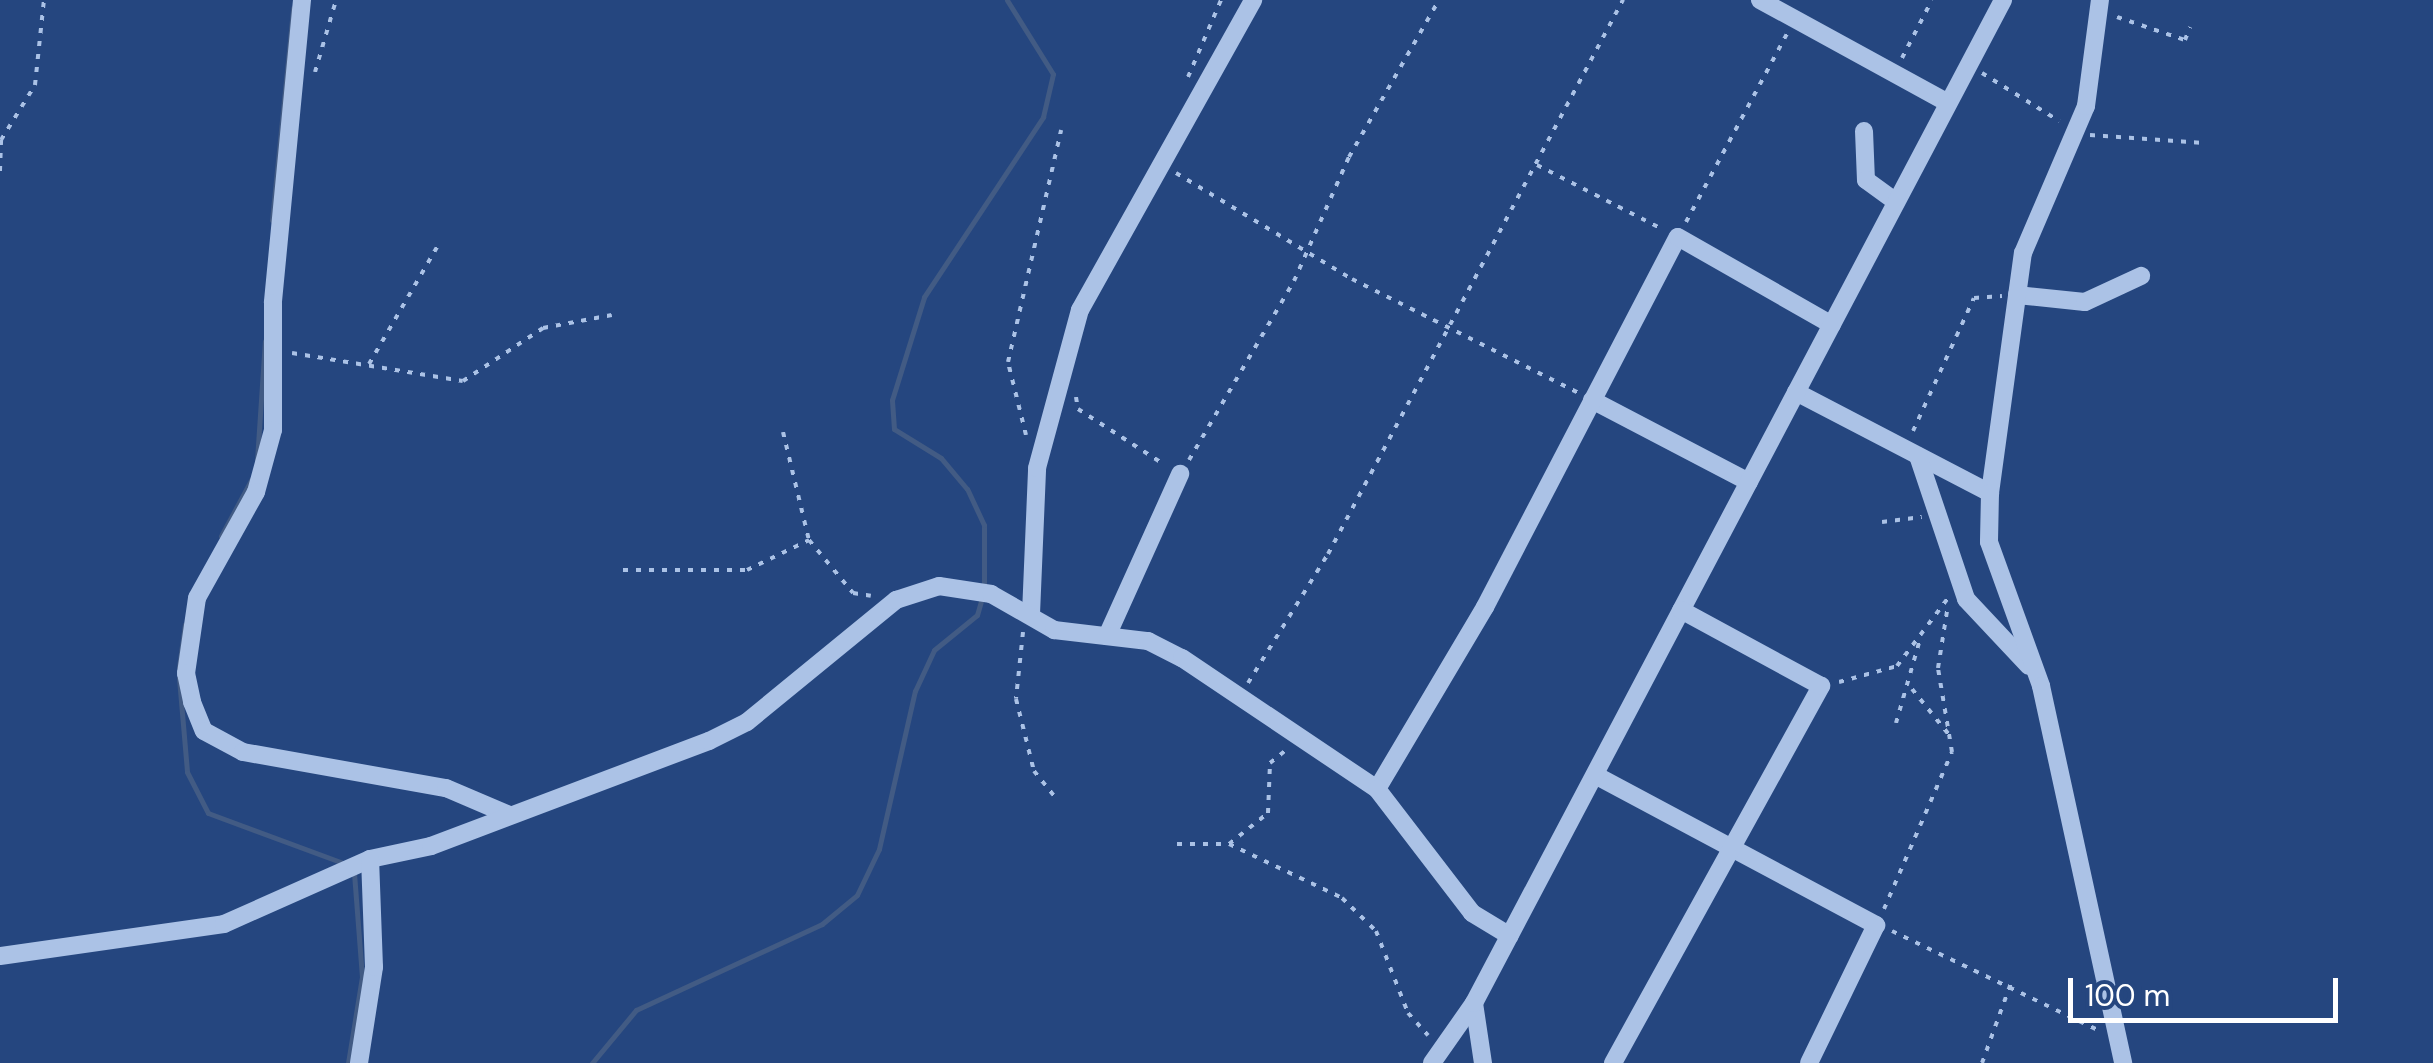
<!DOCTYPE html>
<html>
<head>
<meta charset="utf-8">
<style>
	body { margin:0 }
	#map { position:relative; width:2433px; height:1063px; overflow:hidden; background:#25467f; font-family:"DM Sans",sans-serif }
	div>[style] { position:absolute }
	.stream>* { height:5px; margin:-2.5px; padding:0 2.5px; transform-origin:2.5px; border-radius:2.5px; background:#425b84 }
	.path>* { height:4px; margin-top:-2px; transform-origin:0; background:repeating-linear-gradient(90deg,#abc2e6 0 5px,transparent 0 13px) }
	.minor>* { height:18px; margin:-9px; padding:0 9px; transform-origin:9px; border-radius:9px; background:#abc2e6 }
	span { translate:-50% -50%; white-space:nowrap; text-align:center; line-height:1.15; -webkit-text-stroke:8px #25467f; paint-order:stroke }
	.scale { position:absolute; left:2068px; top:978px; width:270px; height:45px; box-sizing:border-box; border:5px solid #fff; border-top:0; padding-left:12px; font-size:30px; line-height:35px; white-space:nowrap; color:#fff; -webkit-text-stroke:8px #25467f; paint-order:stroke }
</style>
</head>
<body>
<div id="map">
	<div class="stream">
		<i style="left:272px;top:220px;width:213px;rotate:-84.3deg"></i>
		<i style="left:257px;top:460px;width:119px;rotate:-86.2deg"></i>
		<i style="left:221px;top:536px;width:64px;rotate:-61.8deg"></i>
		<i style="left:984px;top:587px;width:62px;rotate:-90deg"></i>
		<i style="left:984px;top:525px;width:40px;rotate:-115deg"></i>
		<i style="left:967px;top:489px;width:40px;rotate:-130deg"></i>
		<i style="left:941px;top:458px;width:55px;rotate:-148.3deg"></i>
		<i style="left:894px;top:429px;width:29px;rotate:-94deg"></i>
		<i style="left:892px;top:400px;width:108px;rotate:-72.7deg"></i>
		<i style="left:924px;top:297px;width:216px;rotate:-56.5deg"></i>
		<i style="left:1043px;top:117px;width:44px;rotate:-76.9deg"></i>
		<i style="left:1053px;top:74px;width:87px;rotate:-121.9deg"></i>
		<i style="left:179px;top:667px;width:43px;rotate:-82.1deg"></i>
		<i style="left:179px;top:678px;width:94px;rotate:85.1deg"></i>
		<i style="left:187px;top:772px;width:46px;rotate:62.9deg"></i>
		<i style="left:208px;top:813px;width:147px;rotate:20.3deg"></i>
		<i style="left:348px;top:1063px;width:87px;rotate:-80.8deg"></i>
		<i style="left:362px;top:977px;width:105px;rotate:-94.4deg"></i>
		<i style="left:592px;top:1063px;width:69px;rotate:-50.3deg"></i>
		<i style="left:636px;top:1010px;width:205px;rotate:-24.8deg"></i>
		<i style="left:822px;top:924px;width:45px;rotate:-39.6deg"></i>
		<i style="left:857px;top:895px;width:51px;rotate:-64.4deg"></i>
		<i style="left:879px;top:849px;width:162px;rotate:-77.2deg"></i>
		<i style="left:915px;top:691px;width:45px;rotate:-65.1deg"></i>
		<i style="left:934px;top:650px;width:55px;rotate:-39.1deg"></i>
		<i style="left:977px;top:615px;width:18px;rotate:-74deg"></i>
	</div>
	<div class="path">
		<i style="left:2117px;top:17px;width:72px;rotate:18.7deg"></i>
		<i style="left:2185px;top:40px;width:14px;rotate:-69deg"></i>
		<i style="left:1902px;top:58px;width:65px;rotate:-62.7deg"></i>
		<i style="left:315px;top:72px;width:75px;rotate:-73.7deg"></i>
		<i style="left:1982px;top:73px;width:91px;rotate:31.9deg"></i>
		<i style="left:1188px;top:77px;width:84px;rotate:-66.8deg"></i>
		<i style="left:2090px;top:135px;width:114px;rotate:4deg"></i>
		<i style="left:1537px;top:165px;width:140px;rotate:27.1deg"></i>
		<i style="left:0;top:171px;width:31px;rotate:-88deg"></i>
		<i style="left:1px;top:140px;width:65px;rotate:-58.3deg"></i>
		<i style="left:35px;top:85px;width:85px;rotate:-84deg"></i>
		<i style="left:1176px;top:173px;width:205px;rotate:31.1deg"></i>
		<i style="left:1352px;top:279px;width:254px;rotate:26.7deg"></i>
		<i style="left:1686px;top:222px;width:216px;rotate:-61.8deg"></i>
		<i style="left:292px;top:353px;width:173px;rotate:9.3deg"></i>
		<i style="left:463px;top:381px;width:96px;rotate:-33.5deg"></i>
		<i style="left:543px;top:328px;width:70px;rotate:-10.7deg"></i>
		<i style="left:369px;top:364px;width:135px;rotate:-59.8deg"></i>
		<i style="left:1076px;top:397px;width:12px;rotate:81deg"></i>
		<i style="left:1078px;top:409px;width:103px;rotate:32.8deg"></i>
		<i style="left:1913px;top:431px;width:146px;rotate:-65.4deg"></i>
		<i style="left:1974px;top:298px;width:28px;rotate:-4deg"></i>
		<i style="left:783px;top:432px;width:111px;rotate:76.5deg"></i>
		<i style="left:809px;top:540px;width:69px;rotate:50.3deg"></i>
		<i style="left:853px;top:593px;width:18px;rotate:9deg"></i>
		<i style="left:1026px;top:435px;width:75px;rotate:-103.9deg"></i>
		<i style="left:1008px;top:362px;width:238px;rotate:-77.1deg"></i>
		<i style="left:1189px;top:460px;width:208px;rotate:-59.6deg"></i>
		<i style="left:1294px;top:281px;width:136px;rotate:-66.1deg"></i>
		<i style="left:1349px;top:157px;width:181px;rotate:-60.2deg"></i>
		<i style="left:1882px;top:522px;width:40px;rotate:-7.1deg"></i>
		<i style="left:623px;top:570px;width:124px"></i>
		<i style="left:747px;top:570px;width:69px;rotate:-25.8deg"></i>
		<i style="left:1023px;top:632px;width:67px;rotate:96deg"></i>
		<i style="left:1016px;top:699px;width:74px;rotate:76deg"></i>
		<i style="left:1034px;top:771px;width:35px;rotate:51deg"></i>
		<i style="left:1839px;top:682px;width:60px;rotate:-15.4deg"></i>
		<i style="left:1897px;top:666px;width:85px;rotate:-53.1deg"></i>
		<i style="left:1248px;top:683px;width:152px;rotate:-58.2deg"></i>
		<i style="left:1328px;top:554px;width:628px;rotate:-61.97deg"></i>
		<i style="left:1912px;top:689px;width:60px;rotate:51deg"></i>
		<i style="left:1896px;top:723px;width:91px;rotate:-74deg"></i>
		<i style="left:1177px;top:844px;width:52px"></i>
		<i style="left:1229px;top:844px;width:125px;rotate:25.5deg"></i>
		<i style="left:1342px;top:898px;width:47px;rotate:44.1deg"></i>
		<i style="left:1376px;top:931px;width:88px;rotate:68.7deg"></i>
		<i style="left:1408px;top:1013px;width:30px;rotate:48deg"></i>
		<i style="left:1229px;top:844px;width:50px;rotate:-38.5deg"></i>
		<i style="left:1268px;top:813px;width:50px;rotate:-87.7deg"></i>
		<i style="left:1270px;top:763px;width:21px;rotate:-39deg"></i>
		<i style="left:1884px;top:909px;width:171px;rotate:-66.6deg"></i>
		<i style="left:1952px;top:752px;width:85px;rotate:-99.5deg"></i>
		<i style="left:1938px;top:668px;width:64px;rotate:-81deg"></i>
		<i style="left:1892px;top:931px;width:231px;rotate:25.7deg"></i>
		<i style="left:1982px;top:1063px;width:85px;rotate:-70.1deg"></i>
	</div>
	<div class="minor">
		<i style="left:302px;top:0;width:304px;rotate:95.5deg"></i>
		<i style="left:273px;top:303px;width:127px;rotate:90deg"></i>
		<i style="left:273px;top:430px;width:64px;rotate:105.3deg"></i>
		<i style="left:256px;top:492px;width:121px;rotate:119.1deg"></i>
		<i style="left:197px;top:598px;width:76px;rotate:98.3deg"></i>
		<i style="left:186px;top:673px;width:30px;rotate:78deg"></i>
		<i style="left:192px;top:702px;width:31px;rotate:68deg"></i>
		<i style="left:204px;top:731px;width:44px;rotate:28.3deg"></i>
		<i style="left:243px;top:752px;width:206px;rotate:10.1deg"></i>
		<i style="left:446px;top:788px;width:66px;rotate:23.1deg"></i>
		<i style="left:1760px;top:0;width:214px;rotate:28.7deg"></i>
		<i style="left:1864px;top:131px;width:49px;rotate:87.7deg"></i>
		<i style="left:1866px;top:180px;width:37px;rotate:36deg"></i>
		<i style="left:2017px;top:295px;width:68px;rotate:5.9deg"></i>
		<i style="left:2085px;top:302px;width:62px;rotate:-24.9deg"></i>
		<i style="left:1796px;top:392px;width:219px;rotate:27.5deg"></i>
		<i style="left:1990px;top:493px;width:242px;rotate:-82.2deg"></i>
		<i style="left:2023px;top:253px;width:160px;rotate:-66.8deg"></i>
		<i style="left:2086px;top:106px;width:107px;rotate:-82.5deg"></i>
		<i style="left:1592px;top:400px;width:177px;rotate:27.6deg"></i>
		<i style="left:1918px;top:456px;width:151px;rotate:71.4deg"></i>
		<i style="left:1966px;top:599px;width:92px;rotate:46.8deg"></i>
		<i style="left:1990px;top:493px;width:49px;rotate:91.2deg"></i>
		<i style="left:1989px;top:542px;width:153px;rotate:70.1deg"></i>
		<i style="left:2041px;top:686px;width:386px;rotate:77.7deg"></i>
		<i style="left:1031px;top:614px;width:146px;rotate:-87.6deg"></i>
		<i style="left:1037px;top:468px;width:164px;rotate:-74.8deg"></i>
		<i style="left:1080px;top:310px;width:355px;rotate:-60.8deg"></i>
		<i style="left:1107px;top:636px;width:178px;rotate:-65.7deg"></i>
		<i style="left:1595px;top:775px;width:319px;rotate:28.1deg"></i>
		<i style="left:1876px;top:925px;width:153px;rotate:115.9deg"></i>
		<i style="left:1377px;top:789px;width:212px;rotate:-59.3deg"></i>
		<i style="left:1485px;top:607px;width:417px;rotate:-62.5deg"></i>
		<i style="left:1678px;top:237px;width:177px;rotate:29.7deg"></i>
		<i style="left:0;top:956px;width:226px;rotate:-8.1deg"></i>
		<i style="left:224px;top:924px;width:160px;rotate:-24deg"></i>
		<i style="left:370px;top:859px;width:62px;rotate:-12deg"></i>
		<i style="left:431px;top:846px;width:297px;rotate:-20.7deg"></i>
		<i style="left:709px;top:741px;width:42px;rotate:-26.6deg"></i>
		<i style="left:747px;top:722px;width:193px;rotate:-39.3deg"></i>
		<i style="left:896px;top:600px;width:45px;rotate:-18deg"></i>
		<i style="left:939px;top:586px;width:53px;rotate:8.7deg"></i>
		<i style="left:991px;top:594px;width:73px;rotate:29.7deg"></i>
		<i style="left:1054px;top:630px;width:95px;rotate:6.7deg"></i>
		<i style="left:1148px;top:641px;width:38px;rotate:27deg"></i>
		<i style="left:1182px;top:658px;width:235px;rotate:33.9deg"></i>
		<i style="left:1377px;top:789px;width:156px;rotate:52.5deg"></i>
		<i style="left:1472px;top:913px;width:44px;rotate:31.2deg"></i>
		<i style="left:1474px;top:1003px;width:61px;rotate:81.5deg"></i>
		<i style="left:359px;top:1063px;width:97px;rotate:-81.1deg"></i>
		<i style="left:374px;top:967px;width:108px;rotate:-92.1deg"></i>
		<i style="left:1432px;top:1063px;width:73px;rotate:-55deg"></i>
		<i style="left:1474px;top:1003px;width:1134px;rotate:-62.19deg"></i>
		<i style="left:1613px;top:1063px;width:431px;rotate:-61.1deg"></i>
		<i style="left:1821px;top:686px;width:159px;rotate:-151.5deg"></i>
	</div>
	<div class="scale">100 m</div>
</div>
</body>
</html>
